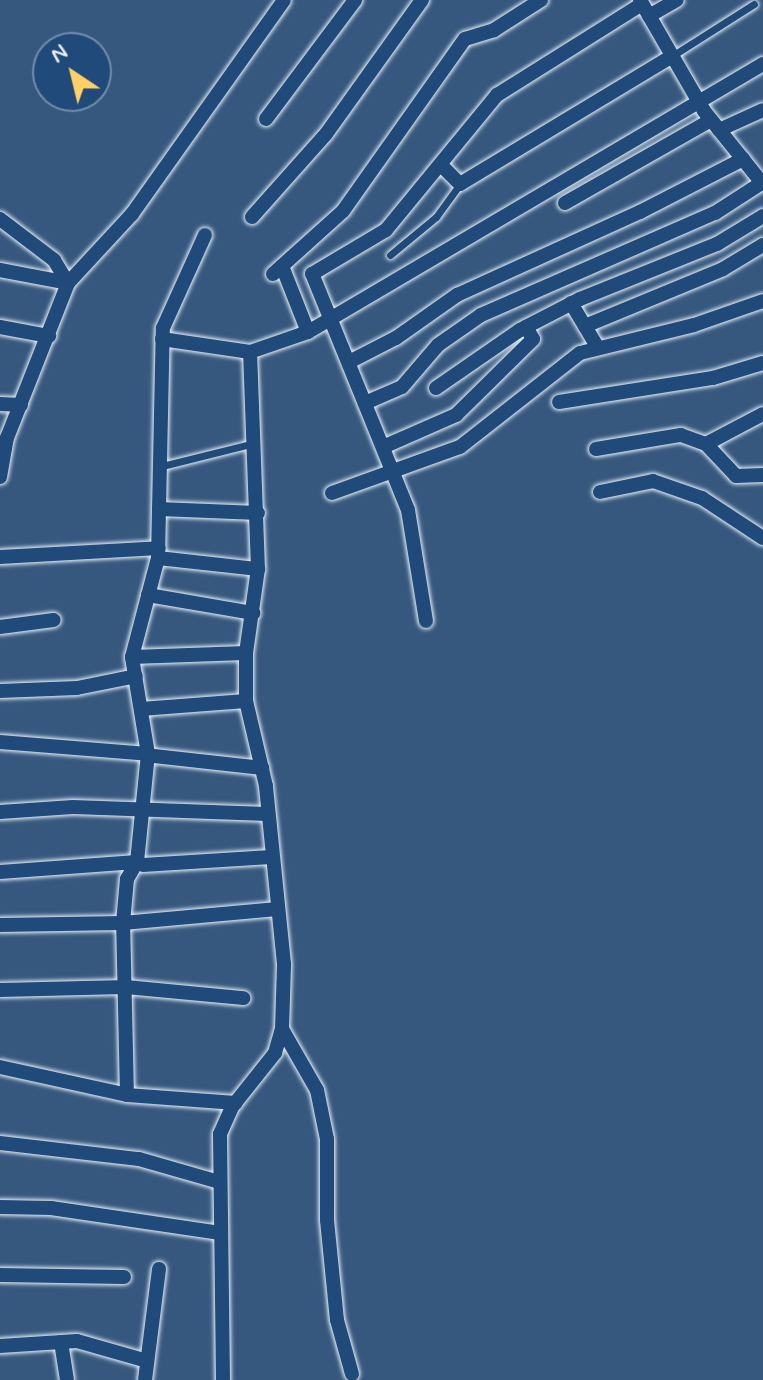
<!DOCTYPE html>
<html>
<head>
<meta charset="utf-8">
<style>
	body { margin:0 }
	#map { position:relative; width:763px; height:1380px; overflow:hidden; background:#36587e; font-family:Mynerve,sans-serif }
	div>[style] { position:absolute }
	.roads { filter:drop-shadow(0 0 2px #e8f1f8) drop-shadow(0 0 2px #e8f1f8) }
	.service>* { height:7px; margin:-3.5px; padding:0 3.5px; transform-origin:3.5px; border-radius:3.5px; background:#1f4a7a }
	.minor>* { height:14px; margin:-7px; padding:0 7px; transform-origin:7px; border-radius:7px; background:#1f4a7a }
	span { translate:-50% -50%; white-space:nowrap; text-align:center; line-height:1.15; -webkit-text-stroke:6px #1f4a7a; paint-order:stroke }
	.north { position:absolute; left:32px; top:32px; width:80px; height:80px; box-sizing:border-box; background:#1f4a7a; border:2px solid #6f8dac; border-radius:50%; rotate:325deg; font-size:22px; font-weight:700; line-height:32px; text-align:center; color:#e8f1f8 }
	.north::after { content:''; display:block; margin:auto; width:28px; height:36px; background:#ffd166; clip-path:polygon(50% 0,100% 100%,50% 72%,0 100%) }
</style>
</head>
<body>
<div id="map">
	<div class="roads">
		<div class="service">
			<i style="left:672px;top:56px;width:97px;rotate:-32.4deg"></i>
			<i style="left:390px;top:255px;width:60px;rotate:-39.6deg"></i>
			<i style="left:436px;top:217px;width:41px;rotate:-54deg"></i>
			<i style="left:158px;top:467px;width:99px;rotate:-14deg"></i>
		</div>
		<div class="minor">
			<i style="left:640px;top:0;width:128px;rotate:60deg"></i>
			<i style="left:704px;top:111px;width:94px;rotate:51.1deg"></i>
			<i style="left:649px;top:16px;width:32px;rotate:-30deg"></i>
			<i style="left:266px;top:119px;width:149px;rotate:-53.2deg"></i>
			<i style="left:719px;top:130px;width:48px;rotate:-24.4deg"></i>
			<i style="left:441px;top:165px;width:27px;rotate:45deg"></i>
			<i style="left:460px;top:184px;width:248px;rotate:-31.1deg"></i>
			<i style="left:565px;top:203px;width:168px;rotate:-29.6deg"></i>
			<i style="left:252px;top:217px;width:111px;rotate:-48.3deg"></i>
			<i style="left:326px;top:134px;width:165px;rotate:-54.4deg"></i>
			<i style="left:0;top:219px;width:68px;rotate:37.2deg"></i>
			<i style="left:54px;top:260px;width:27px;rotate:59deg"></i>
			<i style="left:282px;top:266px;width:71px;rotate:68.5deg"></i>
			<i style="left:0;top:270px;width:69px;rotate:10.8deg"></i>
			<i style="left:273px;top:274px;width:94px;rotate:-42deg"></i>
			<i style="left:343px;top:211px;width:211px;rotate:-54.7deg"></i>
			<i style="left:465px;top:39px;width:30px;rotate:-17deg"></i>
			<i style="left:494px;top:30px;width:56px;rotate:-32.6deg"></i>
			<i style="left:571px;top:303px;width:52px;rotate:59deg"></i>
			<i style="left:585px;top:326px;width:149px;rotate:-22.4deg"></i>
			<i style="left:723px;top:269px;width:47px;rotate:-31deg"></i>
			<i style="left:0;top:327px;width:50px;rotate:10.4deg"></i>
			<i style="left:162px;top:339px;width:89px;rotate:8.4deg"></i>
			<i style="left:250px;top:352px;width:61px;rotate:-19deg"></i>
			<i style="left:308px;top:332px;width:528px;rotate:-30.5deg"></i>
			<i style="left:349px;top:362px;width:53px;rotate:-27.1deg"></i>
			<i style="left:396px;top:338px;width:75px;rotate:-35.2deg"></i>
			<i style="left:457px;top:295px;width:201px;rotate:-24.4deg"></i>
			<i style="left:640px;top:212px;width:116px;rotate:-27.2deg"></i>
			<i style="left:436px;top:388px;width:102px;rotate:-34.6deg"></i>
			<i style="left:520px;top:330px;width:68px;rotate:-27.3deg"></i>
			<i style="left:580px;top:299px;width:148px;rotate:-21.9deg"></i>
			<i style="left:717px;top:244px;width:54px;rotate:-31.3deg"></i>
			<i style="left:559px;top:402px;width:156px;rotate:-8.9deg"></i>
			<i style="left:713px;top:378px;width:52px;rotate:-16.7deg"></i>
			<i style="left:365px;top:403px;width:40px;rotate:-23.4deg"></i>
			<i style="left:402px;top:387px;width:55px;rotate:-49.4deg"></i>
			<i style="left:438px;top:345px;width:52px;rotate:-34.9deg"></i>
			<i style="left:481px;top:315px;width:255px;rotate:-23.6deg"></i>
			<i style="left:715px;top:213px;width:57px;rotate:-32.9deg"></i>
			<i style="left:0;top:404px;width:21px;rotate:3deg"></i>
			<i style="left:706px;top:444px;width:64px;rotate:-27.8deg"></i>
			<i style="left:383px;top:447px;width:80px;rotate:-23.7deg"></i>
			<i style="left:456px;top:415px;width:108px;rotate:-44.6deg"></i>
			<i style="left:533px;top:339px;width:14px;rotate:-120deg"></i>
			<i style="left:596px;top:449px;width:86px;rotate:-9.4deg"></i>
			<i style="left:681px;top:435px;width:27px;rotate:20deg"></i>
			<i style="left:706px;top:444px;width:44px;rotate:46.8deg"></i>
			<i style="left:736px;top:476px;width:27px;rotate:-2deg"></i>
			<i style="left:0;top:477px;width:40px;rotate:-80deg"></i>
			<i style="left:7px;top:438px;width:167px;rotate:-68.5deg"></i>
			<i style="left:68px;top:283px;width:94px;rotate:-47.2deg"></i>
			<i style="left:132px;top:214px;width:262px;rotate:-54.6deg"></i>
			<i style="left:600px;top:492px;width:54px;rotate:-11.7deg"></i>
			<i style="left:653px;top:481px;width:52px;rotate:19.1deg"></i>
			<i style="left:702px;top:498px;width:73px;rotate:33.3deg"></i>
			<i style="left:332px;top:493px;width:136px;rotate:-19.8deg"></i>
			<i style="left:460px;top:447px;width:152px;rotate:-38.1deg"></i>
			<i style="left:580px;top:353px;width:117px;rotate:-13.8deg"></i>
			<i style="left:694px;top:325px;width:73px;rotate:-19.2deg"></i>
			<i style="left:159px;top:509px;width:99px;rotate:2.3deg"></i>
			<i style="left:0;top:557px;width:159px;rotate:-3.2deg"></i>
			<i style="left:158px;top:558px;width:101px;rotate:6.3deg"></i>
			<i style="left:148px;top:595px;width:107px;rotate:9.7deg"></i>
			<i style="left:426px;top:621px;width:112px;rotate:-99.2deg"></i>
			<i style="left:408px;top:510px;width:255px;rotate:-112.1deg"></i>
			<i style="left:312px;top:274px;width:86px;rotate:-30.7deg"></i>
			<i style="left:386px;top:230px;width:175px;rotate:-50.6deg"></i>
			<i style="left:497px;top:95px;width:171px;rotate:-32.1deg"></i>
			<i style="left:0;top:627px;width:54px;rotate:-7.4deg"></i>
			<i style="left:132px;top:657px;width:114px;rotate:-2deg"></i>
			<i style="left:0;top:691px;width:77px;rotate:-2.2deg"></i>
			<i style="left:77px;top:688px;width:60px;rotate:-11.5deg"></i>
			<i style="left:141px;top:709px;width:105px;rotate:-4.4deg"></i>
			<i style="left:0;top:742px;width:148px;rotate:4.6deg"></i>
			<i style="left:154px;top:756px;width:109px;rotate:6.3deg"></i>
			<i style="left:0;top:812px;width:73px;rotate:-3.9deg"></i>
			<i style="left:73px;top:807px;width:194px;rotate:2.1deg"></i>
			<i style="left:143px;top:865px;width:128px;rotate:-3.6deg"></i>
			<i style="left:0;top:872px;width:137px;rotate:-4.2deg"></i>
			<i style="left:0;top:925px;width:123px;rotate:-0.9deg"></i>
			<i style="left:123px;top:923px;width:155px;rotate:-5.2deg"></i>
			<i style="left:0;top:990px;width:126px;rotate:-1.4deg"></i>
			<i style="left:126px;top:987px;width:118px;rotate:5.4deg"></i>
			<i style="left:282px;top:1029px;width:70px;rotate:60.2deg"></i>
			<i style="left:317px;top:1090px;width:50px;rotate:78.5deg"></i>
			<i style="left:327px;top:1139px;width:81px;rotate:90deg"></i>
			<i style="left:327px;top:1220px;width:100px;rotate:84.3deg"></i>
			<i style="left:337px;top:1320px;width:56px;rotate:74.5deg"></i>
			<i style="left:0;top:1067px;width:130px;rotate:12.4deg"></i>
			<i style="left:127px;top:1095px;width:109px;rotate:4.2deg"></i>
			<i style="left:127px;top:1095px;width:172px;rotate:-91.3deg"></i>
			<i style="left:123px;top:923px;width:44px;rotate:-84.8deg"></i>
			<i style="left:127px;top:879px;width:20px;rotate:-60deg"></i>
			<i style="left:137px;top:862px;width:109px;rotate:-84.2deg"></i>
			<i style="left:148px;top:754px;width:98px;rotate:-99.4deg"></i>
			<i style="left:132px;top:657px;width:102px;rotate:-75.3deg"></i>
			<i style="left:158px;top:558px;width:230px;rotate:-88.8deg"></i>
			<i style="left:163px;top:328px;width:102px;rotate:-65.7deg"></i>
			<i style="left:0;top:1143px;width:140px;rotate:6.6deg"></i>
			<i style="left:139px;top:1159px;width:83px;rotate:16deg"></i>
			<i style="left:0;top:1207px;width:51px;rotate:1.1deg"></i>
			<i style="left:51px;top:1208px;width:171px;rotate:8.4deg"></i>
			<i style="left:0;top:1275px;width:124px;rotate:0.9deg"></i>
			<i style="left:61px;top:1342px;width:38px;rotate:81deg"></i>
			<i style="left:0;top:1346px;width:77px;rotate:-3.7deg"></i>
			<i style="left:77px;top:1341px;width:73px;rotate:15.9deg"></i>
			<i style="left:145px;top:1380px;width:112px;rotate:-82.8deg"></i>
			<i style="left:223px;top:1380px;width:246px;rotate:-90.7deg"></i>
			<i style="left:220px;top:1134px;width:30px;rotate:-66deg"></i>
			<i style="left:232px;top:1107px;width:69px;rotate:-51.5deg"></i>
			<i style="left:275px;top:1053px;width:25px;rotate:-74deg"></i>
			<i style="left:282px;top:1029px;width:65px;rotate:-88.2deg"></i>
			<i style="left:284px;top:964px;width:179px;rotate:-95.8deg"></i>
			<i style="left:266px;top:786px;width:87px;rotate:-103.2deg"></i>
			<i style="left:246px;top:701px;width:48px;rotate:-90deg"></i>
			<i style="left:246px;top:653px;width:85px;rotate:-81.9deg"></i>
			<i style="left:258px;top:569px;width:217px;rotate:-92.1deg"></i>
		</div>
	</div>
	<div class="north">N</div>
</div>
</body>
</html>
